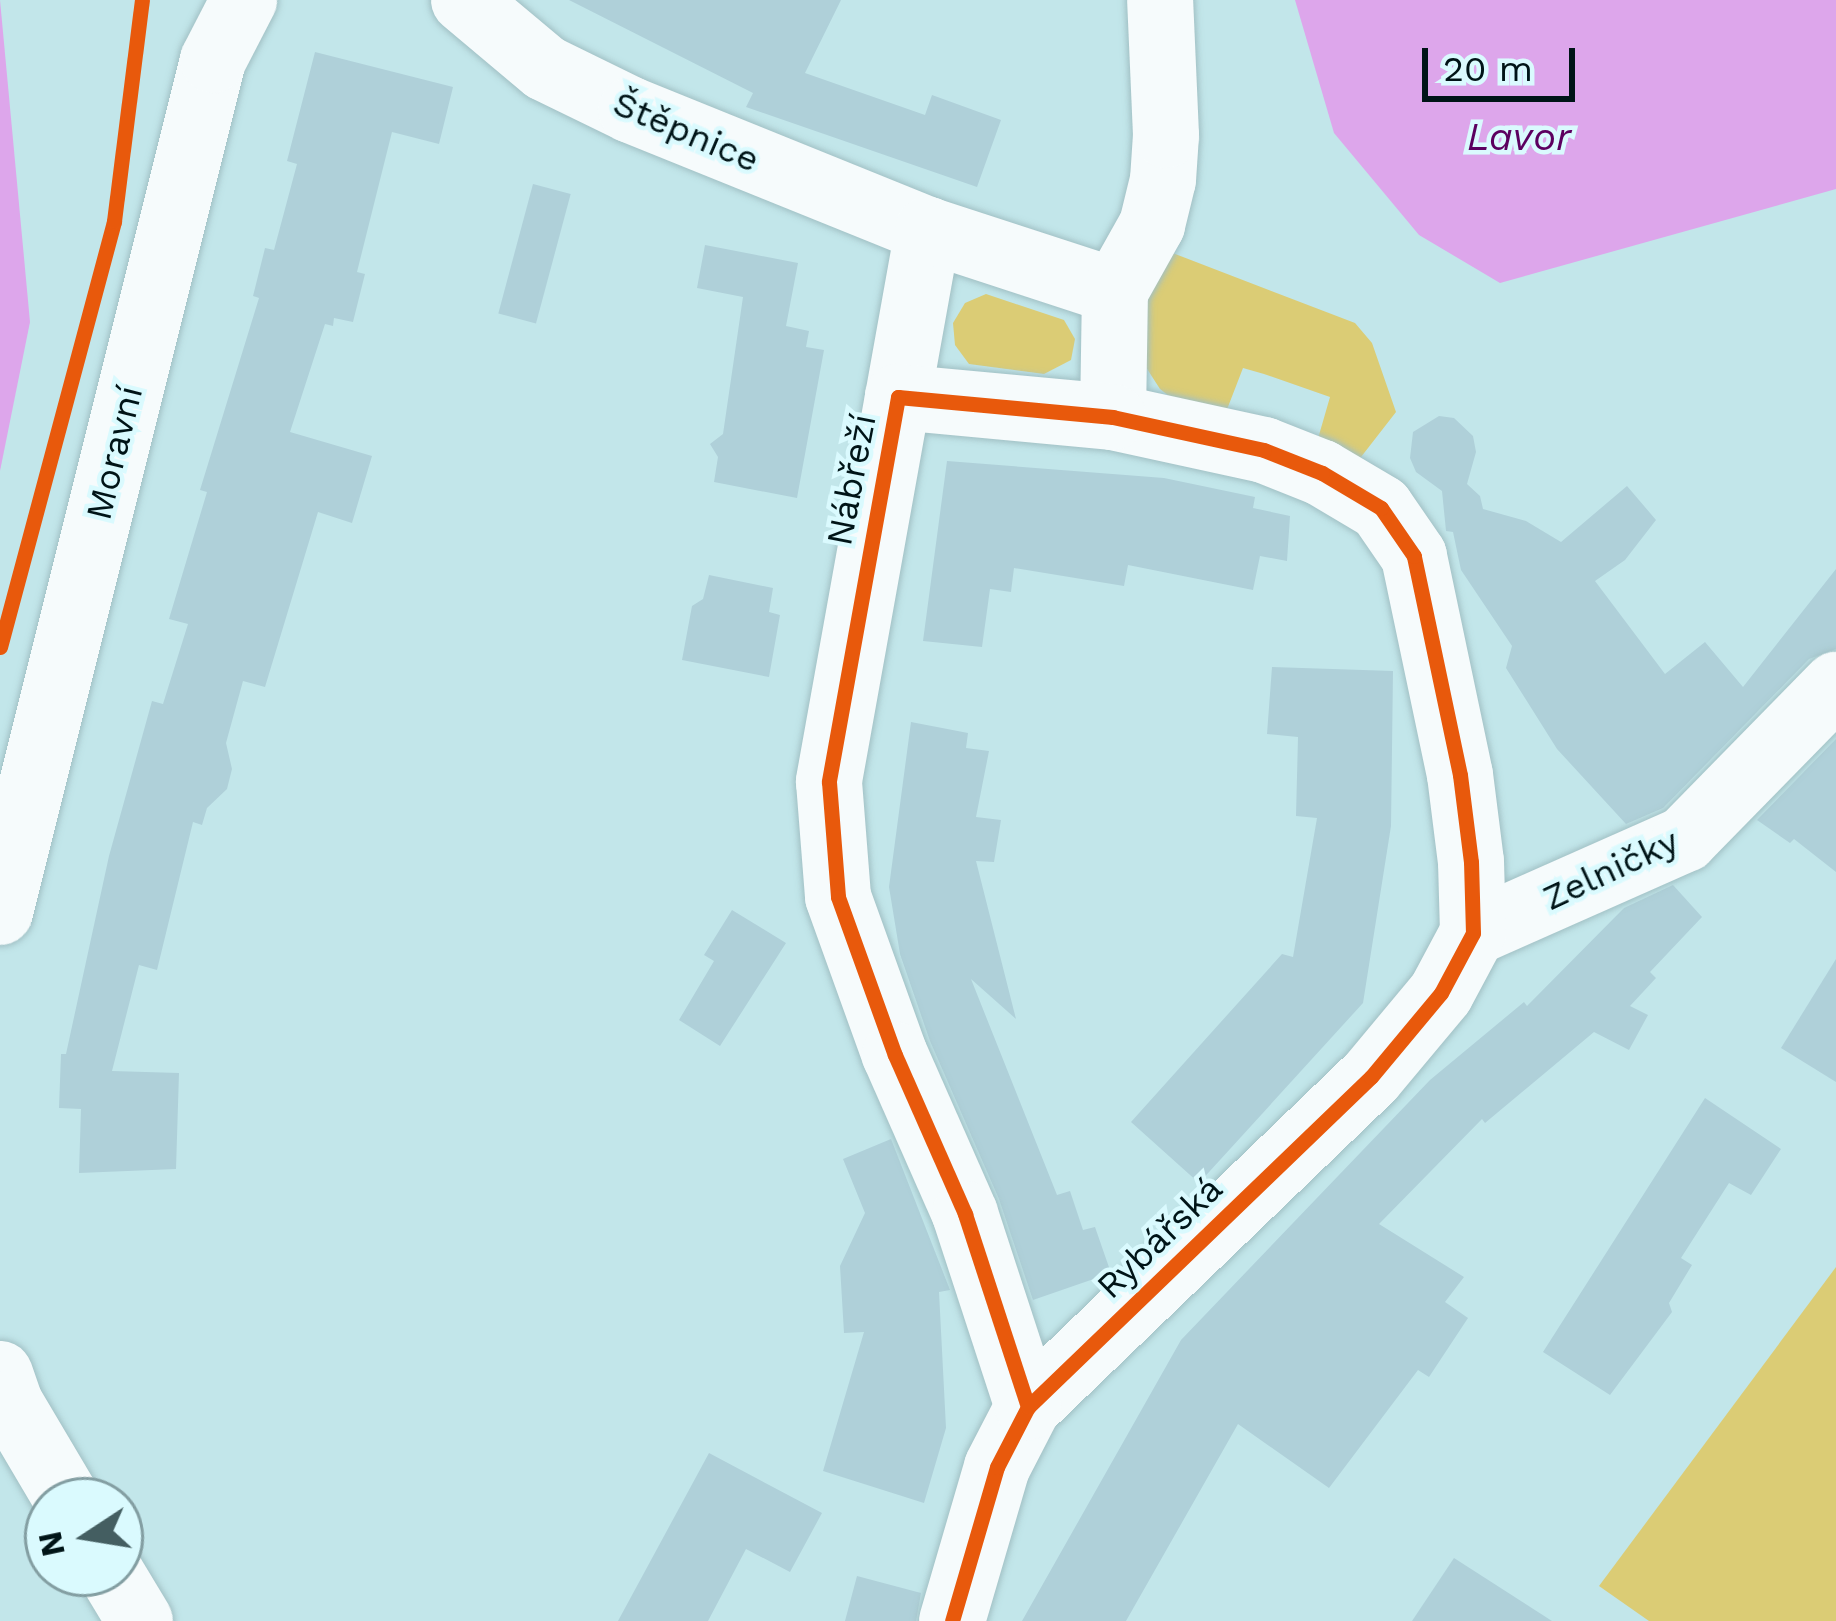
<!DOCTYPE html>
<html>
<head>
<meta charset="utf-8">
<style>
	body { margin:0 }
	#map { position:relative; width:1836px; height:1621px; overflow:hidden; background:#c2e6ea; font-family:"Work Sans",sans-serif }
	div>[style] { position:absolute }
	.green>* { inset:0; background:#dbcc75 }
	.water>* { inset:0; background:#dda6eb }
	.building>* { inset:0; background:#afd0d9; transform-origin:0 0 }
	.roads { filter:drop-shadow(0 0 3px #a1c0c4) drop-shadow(0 0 3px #a1c0c4) }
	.minor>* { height:66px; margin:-33px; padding:0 33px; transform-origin:33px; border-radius:33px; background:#f6fbfc }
	.cycleway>* { height:15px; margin:-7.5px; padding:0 7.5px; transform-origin:7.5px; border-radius:7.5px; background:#e8590c }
	span { translate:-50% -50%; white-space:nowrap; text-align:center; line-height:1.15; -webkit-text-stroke:9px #dafafe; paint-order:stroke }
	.street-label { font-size:36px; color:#001417 }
	.water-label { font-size:39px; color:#5b0060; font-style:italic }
	.north { position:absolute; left:24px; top:1477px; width:120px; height:120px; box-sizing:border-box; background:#dafafe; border:3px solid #839ea2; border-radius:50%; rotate:258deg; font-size:33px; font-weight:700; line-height:48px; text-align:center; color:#001417 }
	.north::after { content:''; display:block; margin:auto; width:42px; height:54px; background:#445e61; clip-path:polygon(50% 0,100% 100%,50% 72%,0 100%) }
	.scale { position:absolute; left:1422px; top:48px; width:153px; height:54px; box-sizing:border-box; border:6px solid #001417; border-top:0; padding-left:15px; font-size:36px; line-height:42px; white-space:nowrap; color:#001417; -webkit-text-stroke:9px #dafafe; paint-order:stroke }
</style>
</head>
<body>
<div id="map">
	<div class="green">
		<i style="clip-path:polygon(1170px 252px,1355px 323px,1372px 343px,1396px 412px,1361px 457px,1354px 461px,1317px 442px,1330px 397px,1264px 374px,1243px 368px,1226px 412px,1187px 410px,1160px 389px,1142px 361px,1138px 316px)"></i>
		<i style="clip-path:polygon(986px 294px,1064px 320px,1075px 339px,1071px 360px,1044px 374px,969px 364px,955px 345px,953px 323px,965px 303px)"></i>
		<i style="clip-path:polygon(1836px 1267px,1836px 1621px,1649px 1621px,1599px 1586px)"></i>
	</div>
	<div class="water">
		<i style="clip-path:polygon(0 0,30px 322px,0 471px)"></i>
		<i style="clip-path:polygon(1295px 0,1836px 0,1836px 189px,1500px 283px,1419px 235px,1334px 133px)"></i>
	</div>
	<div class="building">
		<i style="clip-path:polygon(569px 0,841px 0,805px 73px,925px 115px,932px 95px,1001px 120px,977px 187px,746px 107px,753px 93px)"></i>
		<i style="clip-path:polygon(315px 52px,453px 87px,439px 144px,392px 132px,357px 272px,365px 274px,353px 322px,334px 318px,333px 326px,325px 324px,290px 432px,372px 456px,352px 523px,318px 512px,265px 687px,243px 681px,226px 743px,232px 769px,227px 789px,207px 808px,202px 825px,193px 822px,157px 970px,139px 965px,112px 1071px,179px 1073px,176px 1169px,79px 1173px,81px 1109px,59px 1108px,61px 1054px,66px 1054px,109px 856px,152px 701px,163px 704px,188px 624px,169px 619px,207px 492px,200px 490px,259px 298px,253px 296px,265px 248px,274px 250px,297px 164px,287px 161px)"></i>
		<i style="left:533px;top:184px;width:39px;height:134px;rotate:15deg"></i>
		<i style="clip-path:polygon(705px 245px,798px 263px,786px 326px,809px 331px,806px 347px,824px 350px,797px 498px,714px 482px,718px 457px,710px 444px,723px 434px,743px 297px,697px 288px)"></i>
		<i style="clip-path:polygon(1439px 416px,1454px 418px,1473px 436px,1476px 452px,1467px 484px,1480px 496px,1483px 509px,1526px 521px,1561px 542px,1627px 486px,1656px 520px,1625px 560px,1595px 581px,1665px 674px,1705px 642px,1743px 687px,1836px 569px,1836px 649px,1809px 659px,1663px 808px,1626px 824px,1557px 749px,1506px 668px,1512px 646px,1461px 570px,1453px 532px,1446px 531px,1442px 491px,1416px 472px,1410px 458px,1413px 432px)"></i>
		<i style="clip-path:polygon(947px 461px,1164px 478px,1255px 497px,1253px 508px,1290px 516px,1287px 561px,1260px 556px,1253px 590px,1128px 565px,1124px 586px,1014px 568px,1011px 592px,990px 589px,982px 647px,923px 641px)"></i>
		<i style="clip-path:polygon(709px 575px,773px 588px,769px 612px,780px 615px,769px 677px,682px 660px,692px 606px,703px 599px)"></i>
		<i style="clip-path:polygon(1272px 667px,1393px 671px,1391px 826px,1363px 1003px,1199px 1183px,1131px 1122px,1282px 954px,1293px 957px,1317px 818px,1296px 816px,1298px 737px,1267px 734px)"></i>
		<i style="clip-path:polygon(911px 722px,968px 733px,966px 748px,989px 751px,976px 817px,1001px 820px,994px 862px,976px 861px,1016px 1019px,971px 979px,1057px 1195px,1070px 1191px,1083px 1230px,1095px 1227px,1111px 1273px,1033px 1300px,999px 1199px,930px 1041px,900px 954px,889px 887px)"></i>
		<i style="clip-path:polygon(1836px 739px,1836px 872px,1794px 839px,1790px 843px,1757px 820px)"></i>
		<i style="clip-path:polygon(1673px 885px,1702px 917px,1650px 972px,1656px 978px,1630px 1006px,1648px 1015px,1629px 1050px,1594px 1032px,1485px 1123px,1482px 1119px,1379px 1224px,1464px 1277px,1445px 1302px,1468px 1318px,1429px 1377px,1418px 1370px,1329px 1488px,1238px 1424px,1126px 1621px,1022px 1621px,1181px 1340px,1430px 1080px,1524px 1002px,1527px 1006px,1624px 908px)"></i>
		<i style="clip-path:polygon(732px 910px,786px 943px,720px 1046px,679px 1020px,714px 961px,704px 955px)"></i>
		<i style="clip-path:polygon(1836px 959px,1836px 1082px,1781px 1048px)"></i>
		<i style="clip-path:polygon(1705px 1098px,1781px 1149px,1751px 1195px,1729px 1183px,1681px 1258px,1692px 1265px,1669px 1303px,1672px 1312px,1610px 1395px,1543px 1352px)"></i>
		<i style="clip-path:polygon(891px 1139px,950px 1290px,939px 1292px,946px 1428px,924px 1503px,823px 1471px,864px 1332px,844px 1333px,840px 1266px,865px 1213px,843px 1159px)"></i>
		<i style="clip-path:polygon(709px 1453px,822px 1513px,790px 1572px,746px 1549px,708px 1621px,618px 1621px)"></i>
		<i style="clip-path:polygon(1454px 1558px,1552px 1621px,1412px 1621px)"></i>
		<i style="clip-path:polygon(857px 1576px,921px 1593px,916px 1621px,845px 1621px)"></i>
	</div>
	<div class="roads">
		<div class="minor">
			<i style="left:464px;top:0;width:106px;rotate:40deg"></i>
			<i style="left:545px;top:68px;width:96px;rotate:26deg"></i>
			<i style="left:631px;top:110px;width:320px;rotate:22deg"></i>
			<i style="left:898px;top:397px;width:170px;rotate:-79.8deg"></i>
			<i style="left:928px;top:230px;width:197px;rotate:18.1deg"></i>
			<i style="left:1113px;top:417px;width:126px;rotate:-89.1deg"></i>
			<i style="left:1115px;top:291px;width:76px;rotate:-60.7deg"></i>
			<i style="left:1152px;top:225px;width:46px;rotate:-76.3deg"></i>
			<i style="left:1163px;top:180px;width:45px;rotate:-86.2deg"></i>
			<i style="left:1166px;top:135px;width:135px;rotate:-92.5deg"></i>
			<i style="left:0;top:912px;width:878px;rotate:-75.96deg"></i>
			<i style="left:213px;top:60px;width:68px;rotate:-62.7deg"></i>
			<i style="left:1473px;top:933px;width:232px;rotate:-23.9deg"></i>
			<i style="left:1685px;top:839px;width:216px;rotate:-45.6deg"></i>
			<i style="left:0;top:1374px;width:31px;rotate:71deg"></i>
			<i style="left:10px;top:1403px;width:114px;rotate:59.4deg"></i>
			<i style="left:111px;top:1573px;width:56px;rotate:58.9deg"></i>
			<i style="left:952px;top:1621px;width:160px;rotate:-73.7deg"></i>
			<i style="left:997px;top:1467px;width:68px;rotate:-62.7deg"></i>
			<i style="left:1028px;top:1407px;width:476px;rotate:-43.9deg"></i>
			<i style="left:1371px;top:1077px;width:109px;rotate:-50.2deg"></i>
			<i style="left:1441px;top:993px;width:68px;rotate:-61.9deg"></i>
			<i style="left:1473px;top:933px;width:71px;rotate:-91.6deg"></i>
			<i style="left:1471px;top:862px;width:88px;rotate:-97.2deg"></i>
			<i style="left:1460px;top:775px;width:224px;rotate:-101.9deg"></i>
			<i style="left:1414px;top:556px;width:58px;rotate:-124.5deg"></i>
			<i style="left:1381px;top:508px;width:69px;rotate:-149.3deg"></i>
			<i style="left:1322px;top:473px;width:62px;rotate:-158.4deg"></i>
			<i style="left:1264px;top:450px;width:155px;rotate:-167.7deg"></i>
			<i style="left:1113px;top:417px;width:216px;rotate:-174.7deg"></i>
			<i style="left:898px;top:397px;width:391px;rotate:100.2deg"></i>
			<i style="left:829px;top:782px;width:115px;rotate:85.5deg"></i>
			<i style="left:838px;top:897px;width:168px;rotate:70.2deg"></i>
			<i style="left:895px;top:1055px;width:174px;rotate:66.2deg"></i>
			<i style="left:965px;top:1214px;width:203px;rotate:71.9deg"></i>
		</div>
	</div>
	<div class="cycleway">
		<i style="left:0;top:647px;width:441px;rotate:-75deg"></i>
		<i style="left:114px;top:221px;width:223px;rotate:-82.8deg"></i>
		<i style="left:952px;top:1621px;width:160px;rotate:-73.7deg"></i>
		<i style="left:997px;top:1467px;width:68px;rotate:-62.7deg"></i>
		<i style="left:1028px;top:1407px;width:476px;rotate:-43.9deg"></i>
		<i style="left:1371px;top:1077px;width:109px;rotate:-50.2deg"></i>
		<i style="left:1441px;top:993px;width:68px;rotate:-61.9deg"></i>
		<i style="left:1473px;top:933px;width:71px;rotate:-91.6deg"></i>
		<i style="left:1471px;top:862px;width:88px;rotate:-97.2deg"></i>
		<i style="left:1460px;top:775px;width:224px;rotate:-101.9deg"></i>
		<i style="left:1414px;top:556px;width:58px;rotate:-124.5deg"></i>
		<i style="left:1381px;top:508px;width:69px;rotate:-149.3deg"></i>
		<i style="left:1322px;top:473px;width:62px;rotate:-158.4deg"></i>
		<i style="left:1264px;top:450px;width:155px;rotate:-167.7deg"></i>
		<i style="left:1113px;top:417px;width:216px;rotate:-174.7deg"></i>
		<i style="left:898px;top:397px;width:391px;rotate:100.2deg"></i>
		<i style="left:829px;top:782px;width:115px;rotate:85.5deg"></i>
		<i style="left:838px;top:897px;width:168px;rotate:70.2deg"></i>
		<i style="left:895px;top:1055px;width:174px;rotate:66.2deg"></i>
		<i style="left:965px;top:1214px;width:203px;rotate:71.9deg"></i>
	</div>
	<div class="street-label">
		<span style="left:686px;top:132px;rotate:23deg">Štěpnice</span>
		<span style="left:115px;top:453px;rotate:-76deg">Moravní</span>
		<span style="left:852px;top:480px;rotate:-79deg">Nábřeží</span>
		<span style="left:1611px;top:870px;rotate:-25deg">Zelničky</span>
		<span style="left:1160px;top:1238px;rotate:-44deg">Rybářská</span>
	</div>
	<div class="water-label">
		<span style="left:1519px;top:137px">Lavor</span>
	</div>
	<div class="north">N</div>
	<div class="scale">20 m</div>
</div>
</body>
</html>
